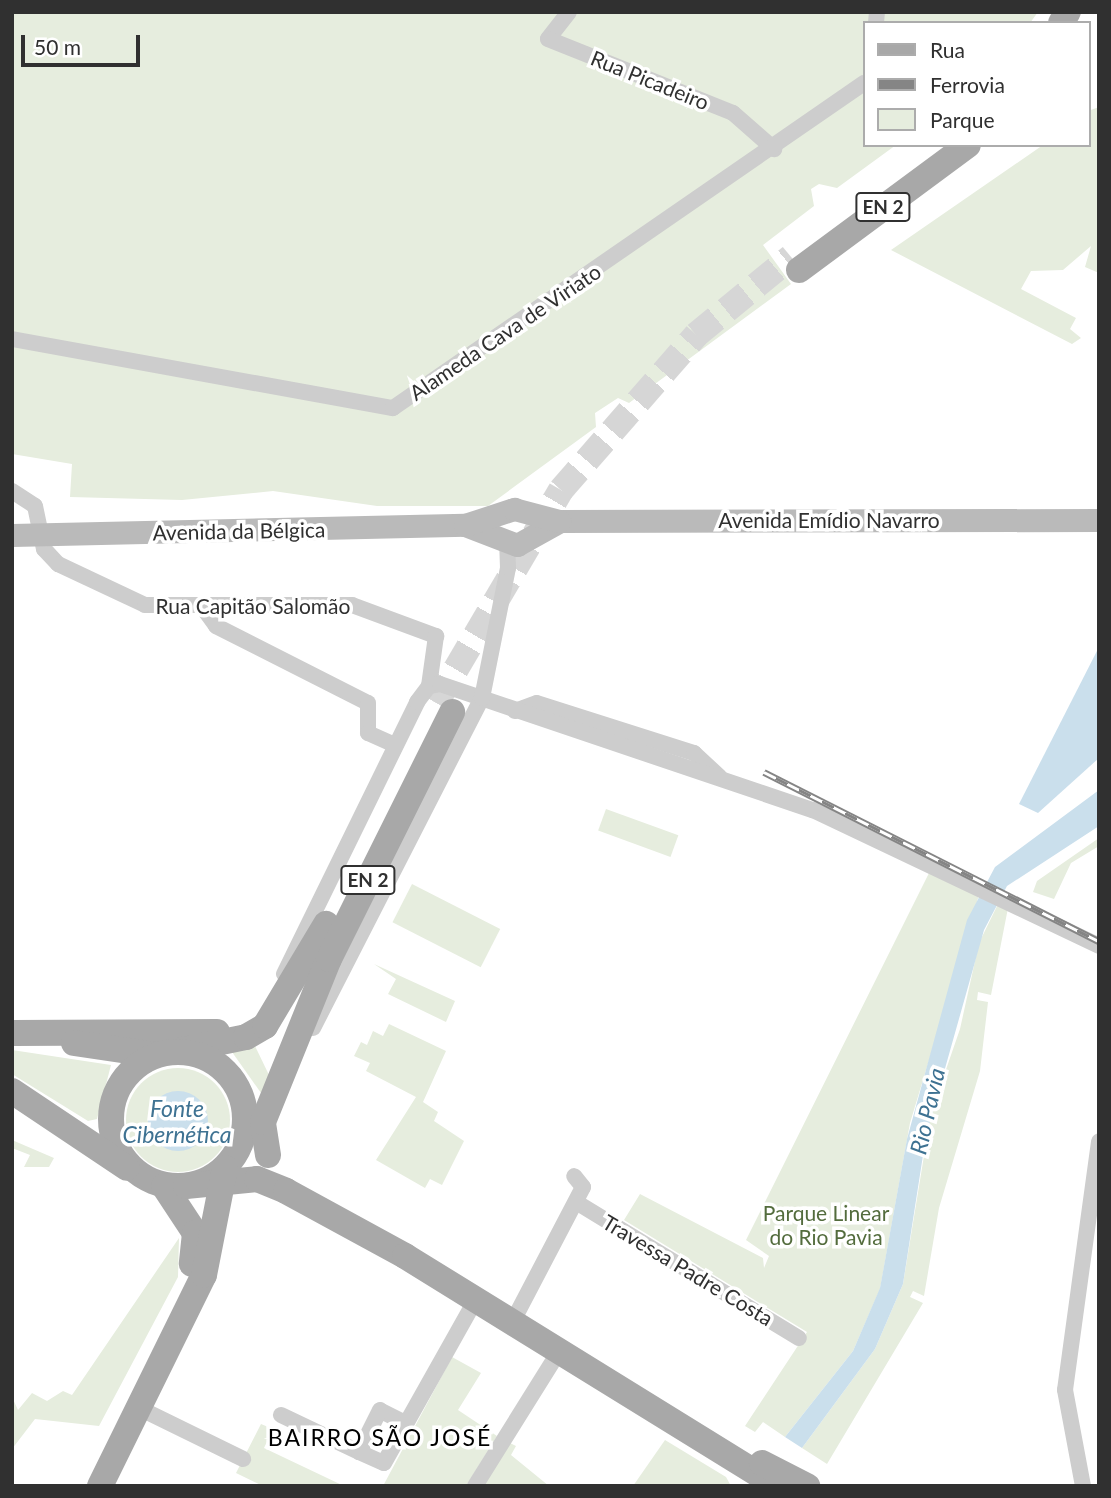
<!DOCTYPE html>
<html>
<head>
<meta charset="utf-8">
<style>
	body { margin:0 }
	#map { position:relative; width:1111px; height:1498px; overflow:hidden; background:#fff; font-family:Lato,sans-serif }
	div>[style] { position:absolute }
	.green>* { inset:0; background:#e6edde; transform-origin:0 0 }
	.round { border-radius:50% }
	.water>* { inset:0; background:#cadfec }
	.primary-tunnel>* { height:26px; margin-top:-13px; transform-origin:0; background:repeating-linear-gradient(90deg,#d6d6d6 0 26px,transparent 0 39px) }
	.minor>* { height:16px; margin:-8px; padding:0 8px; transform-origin:8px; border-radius:8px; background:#cdcdcd }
	.secondary>* { height:23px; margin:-11.5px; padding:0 11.5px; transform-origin:11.5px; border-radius:11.5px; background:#bababa }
	.primary>* { height:26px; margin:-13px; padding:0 13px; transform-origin:13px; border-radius:13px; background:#a8a8a8 }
	.primary>.ring { margin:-13px; padding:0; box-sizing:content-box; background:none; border:26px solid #a8a8a8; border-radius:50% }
	.rail>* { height:7px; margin-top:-3.5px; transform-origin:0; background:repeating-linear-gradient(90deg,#fff 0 13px,#858585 0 26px); box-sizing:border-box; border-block:2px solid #858585 }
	span { translate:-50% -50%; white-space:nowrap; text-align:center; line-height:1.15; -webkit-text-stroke:7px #fff; paint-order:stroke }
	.shield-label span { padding:2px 5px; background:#fff; border:2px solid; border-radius:5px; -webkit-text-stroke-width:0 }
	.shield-label { font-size:19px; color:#303030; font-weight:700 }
	.street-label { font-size:21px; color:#303030 }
	.park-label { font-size:21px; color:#536c3d }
	.water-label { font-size:23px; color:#3e7292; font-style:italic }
	.neighbourhood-label { font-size:23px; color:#000; letter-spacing:2px }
	.frame { position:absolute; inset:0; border:14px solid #303030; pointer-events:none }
	.legend { position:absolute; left:863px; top:21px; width:228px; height:126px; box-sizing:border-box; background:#fff; border:2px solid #acacac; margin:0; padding:9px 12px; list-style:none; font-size:21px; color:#303030 }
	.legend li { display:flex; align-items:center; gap:14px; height:35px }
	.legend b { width:35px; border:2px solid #acacac }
	.scale { position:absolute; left:21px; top:35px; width:119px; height:32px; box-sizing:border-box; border:4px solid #303030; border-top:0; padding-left:9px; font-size:21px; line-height:24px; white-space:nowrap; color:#303030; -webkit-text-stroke:5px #fff; paint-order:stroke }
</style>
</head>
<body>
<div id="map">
	<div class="green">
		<i style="clip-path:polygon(12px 12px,1038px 12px,1030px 23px,864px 23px,864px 145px,896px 145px,837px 188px,819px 184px,811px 189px,814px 206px,763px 245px,791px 284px,629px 403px,618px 398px,595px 413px,596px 427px,488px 506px,377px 506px,273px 491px,182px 500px,70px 497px,72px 464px,12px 454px)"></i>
		<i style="clip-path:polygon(1099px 107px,1099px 273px,1085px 267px,1091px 246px,1063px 270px,1031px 271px,1021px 289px,1076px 318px,1070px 329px,1081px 338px,1072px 344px,891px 250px,1043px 145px,1088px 145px,1088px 111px)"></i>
		<i style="left:606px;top:809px;width:77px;height:23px;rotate:20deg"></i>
		<i style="clip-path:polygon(1099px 838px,1099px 846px,1071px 863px,1054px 899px,1033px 892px,1037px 881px)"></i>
		<i style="clip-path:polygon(931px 869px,979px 895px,910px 1123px,880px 1289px,853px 1351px,785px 1437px,763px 1422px,755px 1432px,745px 1426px,807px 1332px,624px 1220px,640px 1194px,763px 1258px,764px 1268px,769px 1256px,746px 1240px)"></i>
		<i style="left:412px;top:884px;width:99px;height:43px;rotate:27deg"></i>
		<i style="clip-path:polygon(998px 904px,1008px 908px,991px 995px,978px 992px,977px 1000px,988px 1002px,980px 1071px,939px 1208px,924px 1296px,913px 1291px,910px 1297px,923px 1303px,827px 1464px,802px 1448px,875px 1349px,903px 1284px,931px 1113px,960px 1029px,979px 943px)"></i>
		<i style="clip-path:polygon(374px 964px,455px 1001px,446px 1022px,388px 994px,396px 979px)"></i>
		<i style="clip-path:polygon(389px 1024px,446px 1051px,423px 1102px,438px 1112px,434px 1121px,464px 1141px,442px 1185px,430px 1179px,425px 1188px,376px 1160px,416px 1097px,366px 1071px,370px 1063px,354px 1056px,361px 1042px,367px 1045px,373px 1031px,383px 1036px)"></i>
		<i style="clip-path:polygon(255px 1046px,269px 1075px,261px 1093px,232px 1052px)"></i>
		<i style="clip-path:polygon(12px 1050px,111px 1065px,97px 1119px,88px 1121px,12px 1074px)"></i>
		<i class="round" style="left:126px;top:1068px;width:104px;height:104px"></i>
		<i style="clip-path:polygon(12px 1140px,54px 1158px,49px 1167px,24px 1167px,30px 1155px,12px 1148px)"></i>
		<i style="clip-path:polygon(179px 1238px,178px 1277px,99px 1426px,35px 1419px,12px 1449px,12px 1397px,18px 1410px,32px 1393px,47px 1401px,63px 1391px,72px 1395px)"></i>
		<i style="clip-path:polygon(452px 1357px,481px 1373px,458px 1410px,497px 1436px,466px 1486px,383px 1486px)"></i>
		<i style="clip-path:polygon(261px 1424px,273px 1429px,264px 1448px,344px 1486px,263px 1486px,236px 1473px)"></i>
		<i style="clip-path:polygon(665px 1440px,726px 1477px,731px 1486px,633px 1486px)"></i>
		<i style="clip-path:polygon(510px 1443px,516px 1446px,511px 1455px,549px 1486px,482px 1486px)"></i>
	</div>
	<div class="water">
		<i style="clip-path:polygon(1099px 647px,1099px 758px,1038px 813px,1019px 804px)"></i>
		<i style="clip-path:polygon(1099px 790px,1099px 826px,1007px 886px,984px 930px,926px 1136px,903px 1284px,875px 1349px,802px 1448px,785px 1437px,853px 1351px,880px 1288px,907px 1139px,967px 920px,995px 867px)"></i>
		<i class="round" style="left:148px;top:1091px;width:60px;height:60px"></i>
	</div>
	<div class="primary-tunnel">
		<i style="left:436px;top:703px;width:247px;rotate:-59.6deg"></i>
		<i style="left:561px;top:490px;width:206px;rotate:-48.9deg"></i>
		<i style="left:696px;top:335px;width:123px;rotate:-39.4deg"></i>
	</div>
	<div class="minor">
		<i style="left:569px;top:12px;width:34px;rotate:128deg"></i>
		<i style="left:548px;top:39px;width:199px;rotate:21.8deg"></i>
		<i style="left:733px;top:113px;width:55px;rotate:41.3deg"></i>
		<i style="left:876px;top:23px;width:11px;rotate:-85deg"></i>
		<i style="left:12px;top:339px;width:387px;rotate:10.3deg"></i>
		<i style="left:393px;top:408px;width:572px;rotate:-34.61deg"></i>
		<i style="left:12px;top:491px;width:27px;rotate:33deg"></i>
		<i style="left:35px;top:506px;width:44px;rotate:78.2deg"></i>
		<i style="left:44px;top:549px;width:21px;rotate:47deg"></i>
		<i style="left:58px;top:564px;width:96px;rotate:25.2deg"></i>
		<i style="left:145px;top:605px;width:207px"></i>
		<i style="left:352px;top:605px;width:90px;rotate:20.3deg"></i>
		<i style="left:436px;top:636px;width:50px;rotate:98deg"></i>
		<i style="left:201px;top:605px;width:26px;rotate:54deg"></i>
		<i style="left:216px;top:626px;width:170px;rotate:26.9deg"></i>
		<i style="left:368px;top:703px;width:30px;rotate:90deg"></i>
		<i style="left:368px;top:733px;width:30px;rotate:24deg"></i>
		<i style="left:515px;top:711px;width:23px;rotate:-20deg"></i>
		<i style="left:537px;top:703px;width:165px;rotate:17.7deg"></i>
		<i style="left:694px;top:753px;width:35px;rotate:43deg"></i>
		<i style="left:284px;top:974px;width:303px;rotate:-63.9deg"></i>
		<i style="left:417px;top:702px;width:20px;rotate:-53deg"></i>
		<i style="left:429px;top:686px;width:11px;rotate:-10deg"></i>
		<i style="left:440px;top:684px;width:394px;rotate:18.7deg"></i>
		<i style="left:813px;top:810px;width:317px;rotate:25.4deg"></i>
		<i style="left:313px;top:1028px;width:371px;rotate:-62.9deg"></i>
		<i style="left:482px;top:698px;width:133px;rotate:-78.7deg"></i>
		<i style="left:508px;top:568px;width:26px;rotate:-92deg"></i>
		<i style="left:576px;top:1202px;width:261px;rotate:31.4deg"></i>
		<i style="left:513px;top:1321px;width:151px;rotate:-62.4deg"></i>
		<i style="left:583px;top:1187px;width:14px;rotate:-129deg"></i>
		<i style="left:139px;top:1408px;width:116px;rotate:26.1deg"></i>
		<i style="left:281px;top:1415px;width:86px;rotate:25.4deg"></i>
		<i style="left:405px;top:1423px;width:28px;rotate:-153deg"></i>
		<i style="left:380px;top:1410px;width:47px;rotate:116.6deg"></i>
		<i style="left:359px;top:1452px;width:27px;rotate:24deg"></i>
		<i style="left:384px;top:1463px;width:188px;rotate:-60.7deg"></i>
		<i style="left:475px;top:1486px;width:160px;rotate:-58deg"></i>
		<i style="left:1083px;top:1486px;width:98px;rotate:-100.6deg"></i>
		<i style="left:1065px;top:1390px;width:251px;rotate:-82.2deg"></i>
	</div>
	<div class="secondary">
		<i style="left:465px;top:525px;width:56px;rotate:21deg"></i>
		<i style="left:517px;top:545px;width:49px;rotate:-29.2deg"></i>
		<i style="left:560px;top:521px;width:539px;rotate:-0.11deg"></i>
		<i style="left:12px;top:535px;width:453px;rotate:-1.3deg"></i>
		<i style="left:465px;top:525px;width:52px;rotate:-18.1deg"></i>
		<i style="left:514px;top:509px;width:47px;rotate:14.9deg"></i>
	</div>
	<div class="primary">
		<i style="left:1061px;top:23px;width:13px;rotate:-58deg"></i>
		<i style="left:799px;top:270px;width:210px;rotate:-36.5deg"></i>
		<i style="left:14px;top:1033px;width:203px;rotate:-0.3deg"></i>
		<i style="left:74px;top:1043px;width:82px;rotate:8.4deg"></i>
		<i style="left:178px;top:1051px;width:69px;rotate:-11.6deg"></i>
		<i style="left:246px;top:1037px;width:22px;rotate:-30deg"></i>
		<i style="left:265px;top:1026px;width:119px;rotate:-59.1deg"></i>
		<i class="ring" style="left:111px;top:1052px;width:108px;height:108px"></i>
		<i style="left:12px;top:1091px;width:138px;rotate:33.8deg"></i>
		<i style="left:268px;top:1155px;width:33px;rotate:-99deg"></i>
		<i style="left:263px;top:1122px;width:176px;rotate:-68deg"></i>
		<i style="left:329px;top:959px;width:276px;rotate:-63.5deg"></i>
		<i style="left:164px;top:1186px;width:56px;rotate:56.6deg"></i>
		<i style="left:195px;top:1233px;width:31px;rotate:96deg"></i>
		<i style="left:186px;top:1186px;width:71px;rotate:-5.6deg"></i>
		<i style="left:257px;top:1179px;width:31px;rotate:22deg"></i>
		<i style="left:286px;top:1191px;width:136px;rotate:28.6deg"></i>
		<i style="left:405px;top:1256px;width:437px;rotate:31.7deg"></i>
		<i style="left:762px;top:1463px;width:51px;rotate:27.1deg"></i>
		<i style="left:100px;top:1486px;width:235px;rotate:-63.8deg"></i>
		<i style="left:204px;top:1275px;width:109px;rotate:-78.9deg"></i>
	</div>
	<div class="rail">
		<i style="left:764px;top:772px;width:375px;rotate:26.8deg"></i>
	</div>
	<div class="shield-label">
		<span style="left:883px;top:207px">EN 2</span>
		<span style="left:368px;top:880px">EN 2</span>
	</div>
	<div class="street-label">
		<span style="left:650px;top:80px;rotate:22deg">Rua Picadeiro</span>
		<span style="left:505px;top:332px;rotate:-34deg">Alameda Cava de Viriato</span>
		<span style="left:829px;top:520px">Avenida Emídio Navarro</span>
		<span style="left:239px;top:531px;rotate:-1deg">Avenida da Bélgica</span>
		<span style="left:253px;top:606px">Rua Capitão Salomão</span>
		<span style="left:688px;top:1270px;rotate:31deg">Travessa Padre Costa</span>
	</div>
	<div class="park-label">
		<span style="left:826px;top:1225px">Parque Linear<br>do Rio Pavia</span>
	</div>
	<div class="water-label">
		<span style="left:177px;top:1121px">Fonte<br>Cibernética</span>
		<span style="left:927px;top:1111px;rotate:-77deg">Rio Pavia</span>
	</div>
	<div class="neighbourhood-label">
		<span style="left:380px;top:1437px">BAIRRO SÃO JOSÉ</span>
	</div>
	<div class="frame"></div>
	<ul class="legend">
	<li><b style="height:9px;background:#a8a8a8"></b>Rua</li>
	<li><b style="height:9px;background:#858585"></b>Ferrovia</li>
	<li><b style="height:19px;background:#e6edde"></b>Parque</li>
	</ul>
	<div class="scale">50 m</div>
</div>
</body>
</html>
